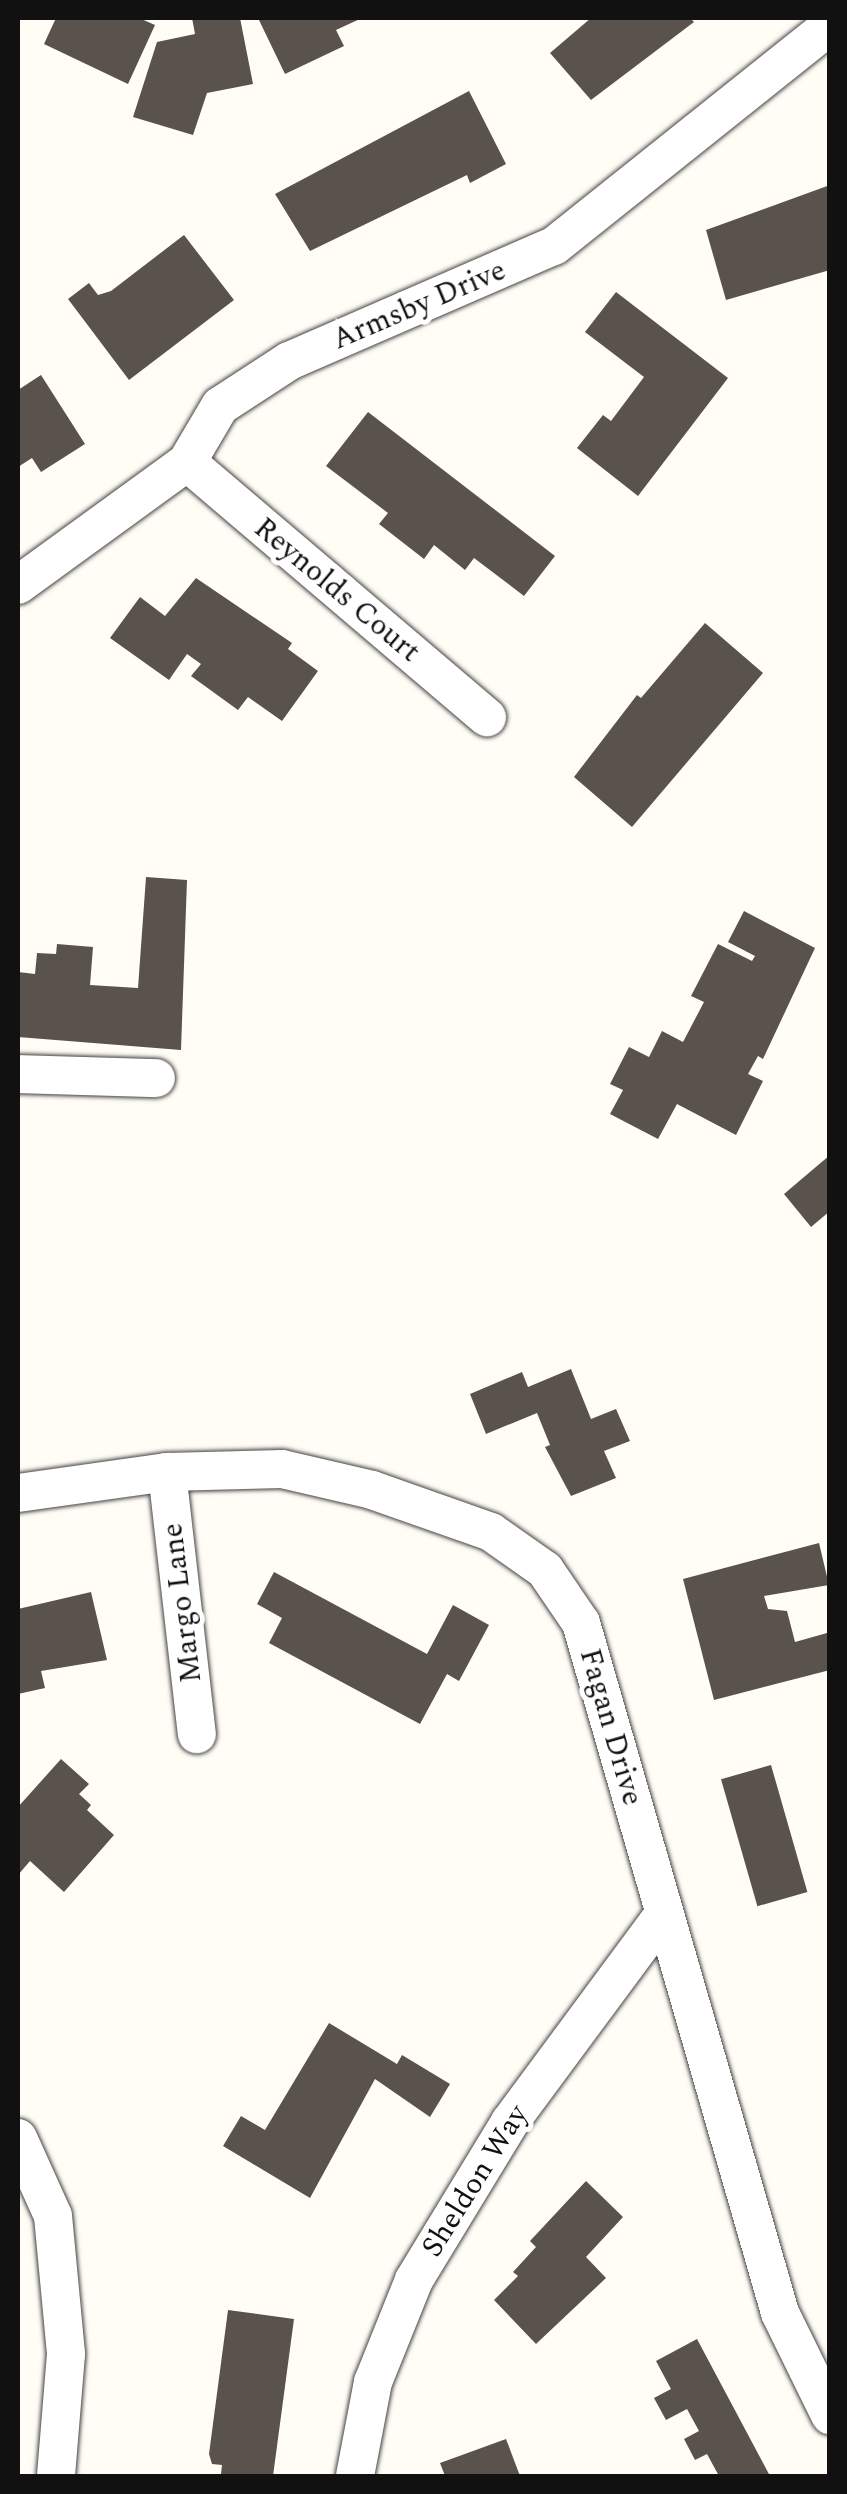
<!DOCTYPE html>
<html>
<head>
<meta charset="utf-8">
<style>
	body { margin:0 }
	#map { position:relative; width:847px; height:2494px; overflow:hidden; background:#fffdf5; font-family:Spectral,serif }
	div>[style] { position:absolute }
	.building>* { inset:0; background:#5a524d; transform-origin:0 0 }
	.roads { filter:drop-shadow(0 0 2px #444) drop-shadow(0 0 2px #444) }
	.minor>* { height:38px; margin:-19px; padding:0 19px; transform-origin:19px; border-radius:19px; background:#fff }
	span { translate:-50% -50%; white-space:nowrap; text-align:center; line-height:1.15; -webkit-text-stroke:10px #fff; paint-order:stroke }
	.street-label { font-size:30px; color:#111 }
	.frame { position:absolute; inset:0; border:20px solid #111; pointer-events:none }
</style>
</head>
<body>
<div id="map">
	<div class="building">
		<i style="clip-path:polygon(56px 18px,139px 18px,155px 25px,128px 84px,44px 44px)"></i>
		<i style="clip-path:polygon(192px 18px,240px 18px,253px 84px,207px 93px,193px 135px,133px 117px,157px 42px,195px 34px)"></i>
		<i style="clip-path:polygon(258px 18px,362px 18px,336px 30px,344px 46px,285px 74px)"></i>
		<i style="clip-path:polygon(591px 18px,690px 18px,694px 22px,591px 100px,550px 53px)"></i>
		<i style="clip-path:polygon(469px 91px,506px 164px,470px 183px,467px 175px,310px 251px,275px 194px)"></i>
		<i style="clip-path:polygon(830px 185px,830px 270px,726px 300px,706px 230px)"></i>
		<i style="clip-path:polygon(184px 235px,234px 300px,129px 380px,68px 299px,89px 283px,98px 295px,111px 291px)"></i>
		<i style="clip-path:polygon(616px 292px,728px 378px,638px 496px,577px 448px,603px 415px,611px 421px,644px 377px,585px 332px)"></i>
		<i style="clip-path:polygon(41px 375px,85px 444px,41px 472px,32px 458px,18px 467px,18px 390px)"></i>
		<i style="clip-path:polygon(368px 412px,555px 556px,524px 596px,474px 558px,465px 570px,434px 545px,424px 559px,379px 524px,388px 513px,326px 466px)"></i>
		<i style="clip-path:polygon(196px 578px,292px 643px,288px 649px,318px 671px,282px 721px,248px 697px,238px 710px,191px 676px,201px 664px,187px 654px,169px 680px,110px 638px,140px 597px,165px 616px)"></i>
		<i style="clip-path:polygon(705px 623px,763px 673px,632px 827px,574px 777px,637px 695px,641px 698px)"></i>
		<i style="clip-path:polygon(146px 877px,187px 880px,181px 1050px,18px 1037px,18px 972px,35px 974px,37px 953px,56px 954px,57px 944px,93px 947px,90px 985px,138px 988px)"></i>
		<i style="clip-path:polygon(744px 911px,815px 948px,763px 1059px,758px 1056px,748px 1074px,763px 1081px,736px 1135px,677px 1104px,658px 1139px,610px 1114px,623px 1090px,610px 1084px,629px 1047px,649px 1057px,662px 1031px,683px 1042px,704px 1002px,691px 996px,718px 944px,752px 961px,755px 956px,728px 942px)"></i>
		<i style="clip-path:polygon(830px 1155px,830px 1211px,811px 1227px,784px 1194px)"></i>
		<i style="clip-path:polygon(571px 1369px,591px 1419px,616px 1409px,630px 1441px,604px 1451px,616px 1478px,571px 1496px,545px 1447px,550px 1445px,537px 1413px,486px 1434px,470px 1394px,522px 1372px,528px 1387px)"></i>
		<i style="clip-path:polygon(819px 1543px,829px 1585px,764px 1596px,768px 1609px,787px 1611px,795px 1642px,827px 1633px,830px 1670px,714px 1700px,683px 1579px)"></i>
		<i style="clip-path:polygon(274px 1572px,427px 1654px,453px 1605px,489px 1625px,459px 1681px,447px 1674px,420px 1724px,269px 1643px,282px 1618px,257px 1604px)"></i>
		<i style="clip-path:polygon(91px 1592px,107px 1660px,41px 1671px,45px 1688px,18px 1694px,18px 1609px)"></i>
		<i style="clip-path:polygon(61px 1759px,89px 1784px,79px 1794px,91px 1805px,87px 1810px,114px 1835px,64px 1892px,30px 1861px,18px 1875px,18px 1807px)"></i>
		<i style="left:771px;top:1765px;width:132px;height:52px;rotate:74deg"></i>
		<i style="clip-path:polygon(329px 2023px,397px 2064px,402px 2055px,450px 2084px,430px 2117px,375px 2079px,310px 2198px,223px 2146px,241px 2116px,265px 2130px)"></i>
		<i style="clip-path:polygon(586px 2181px,623px 2217px,586px 2257px,606px 2278px,536px 2344px,494px 2300px,518px 2276px,513px 2272px,536px 2247px,530px 2241px)"></i>
		<i style="clip-path:polygon(228px 2310px,294px 2319px,273px 2476px,221px 2474px,222px 2465px,212px 2464px,209px 2454px)"></i>
		<i style="clip-path:polygon(697px 2339px,770px 2476px,719px 2476px,707px 2454px,695px 2460px,684px 2439px,699px 2431px,687px 2409px,666px 2420px,654px 2398px,671px 2389px,656px 2361px)"></i>
		<i style="clip-path:polygon(506px 2439px,520px 2476px,445px 2476px,440px 2463px)"></i>
	</div>
	<div class="roads">
		<div class="minor">
			<i style="left:187px;top:462px;width:394px;rotate:40.4deg"></i>
			<i style="left:18px;top:585px;width:209px;rotate:-36deg"></i>
			<i style="left:187px;top:462px;width:65px;rotate:-59.5deg"></i>
			<i style="left:220px;top:406px;width:82px;rotate:-33.1deg"></i>
			<i style="left:289px;top:361px;width:289px;rotate:-23.5deg"></i>
			<i style="left:554px;top:246px;width:353px;rotate:-38.6deg"></i>
			<i style="left:18px;top:1074px;width:138px;rotate:1.7deg"></i>
			<i style="left:167px;top:1472px;width:264px;rotate:83.5deg"></i>
			<i style="left:18px;top:1493px;width:150px;rotate:-8deg"></i>
			<i style="left:167px;top:1472px;width:115px;rotate:-1.5deg"></i>
			<i style="left:282px;top:1469px;width:92px;rotate:13.1deg"></i>
			<i style="left:372px;top:1490px;width:126px;rotate:19.4deg"></i>
			<i style="left:491px;top:1532px;width:66px;rotate:35.1deg"></i>
			<i style="left:545px;top:1570px;width:64px;rotate:55.8deg"></i>
			<i style="left:581px;top:1623px;width:718px;rotate:73.91deg"></i>
			<i style="left:780px;top:2313px;width:114px;rotate:63.9deg"></i>
			<i style="left:18px;top:2138px;width:85px;rotate:65.8deg"></i>
			<i style="left:53px;top:2216px;width:139px;rotate:84.6deg"></i>
			<i style="left:66px;top:2354px;width:122px;rotate:94.7deg"></i>
			<i style="left:355px;top:2476px;width:96px;rotate:-79.2deg"></i>
			<i style="left:373px;top:2382px;width:110px;rotate:-68.1deg"></i>
			<i style="left:414px;top:2280px;width:185px;rotate:-58.7deg"></i>
			<i style="left:510px;top:2122px;width:254px;rotate:-53.5deg"></i>
		</div>
	</div>
	<div class="street-label">
		<span style="left:419px;top:305px;rotate:-23deg">Armsby Drive</span>
		<span style="left:337px;top:590px;rotate:40deg">Reynolds Court</span>
		<span style="left:182px;top:1603px;rotate:-97deg">Margo Lane</span>
		<span style="left:611px;top:1727px;rotate:74deg">Fagan Drive</span>
		<span style="left:475px;top:2181px;rotate:-58deg">Sheldon Way</span>
	</div>
	<div class="frame"></div>
</div>
</body>
</html>
